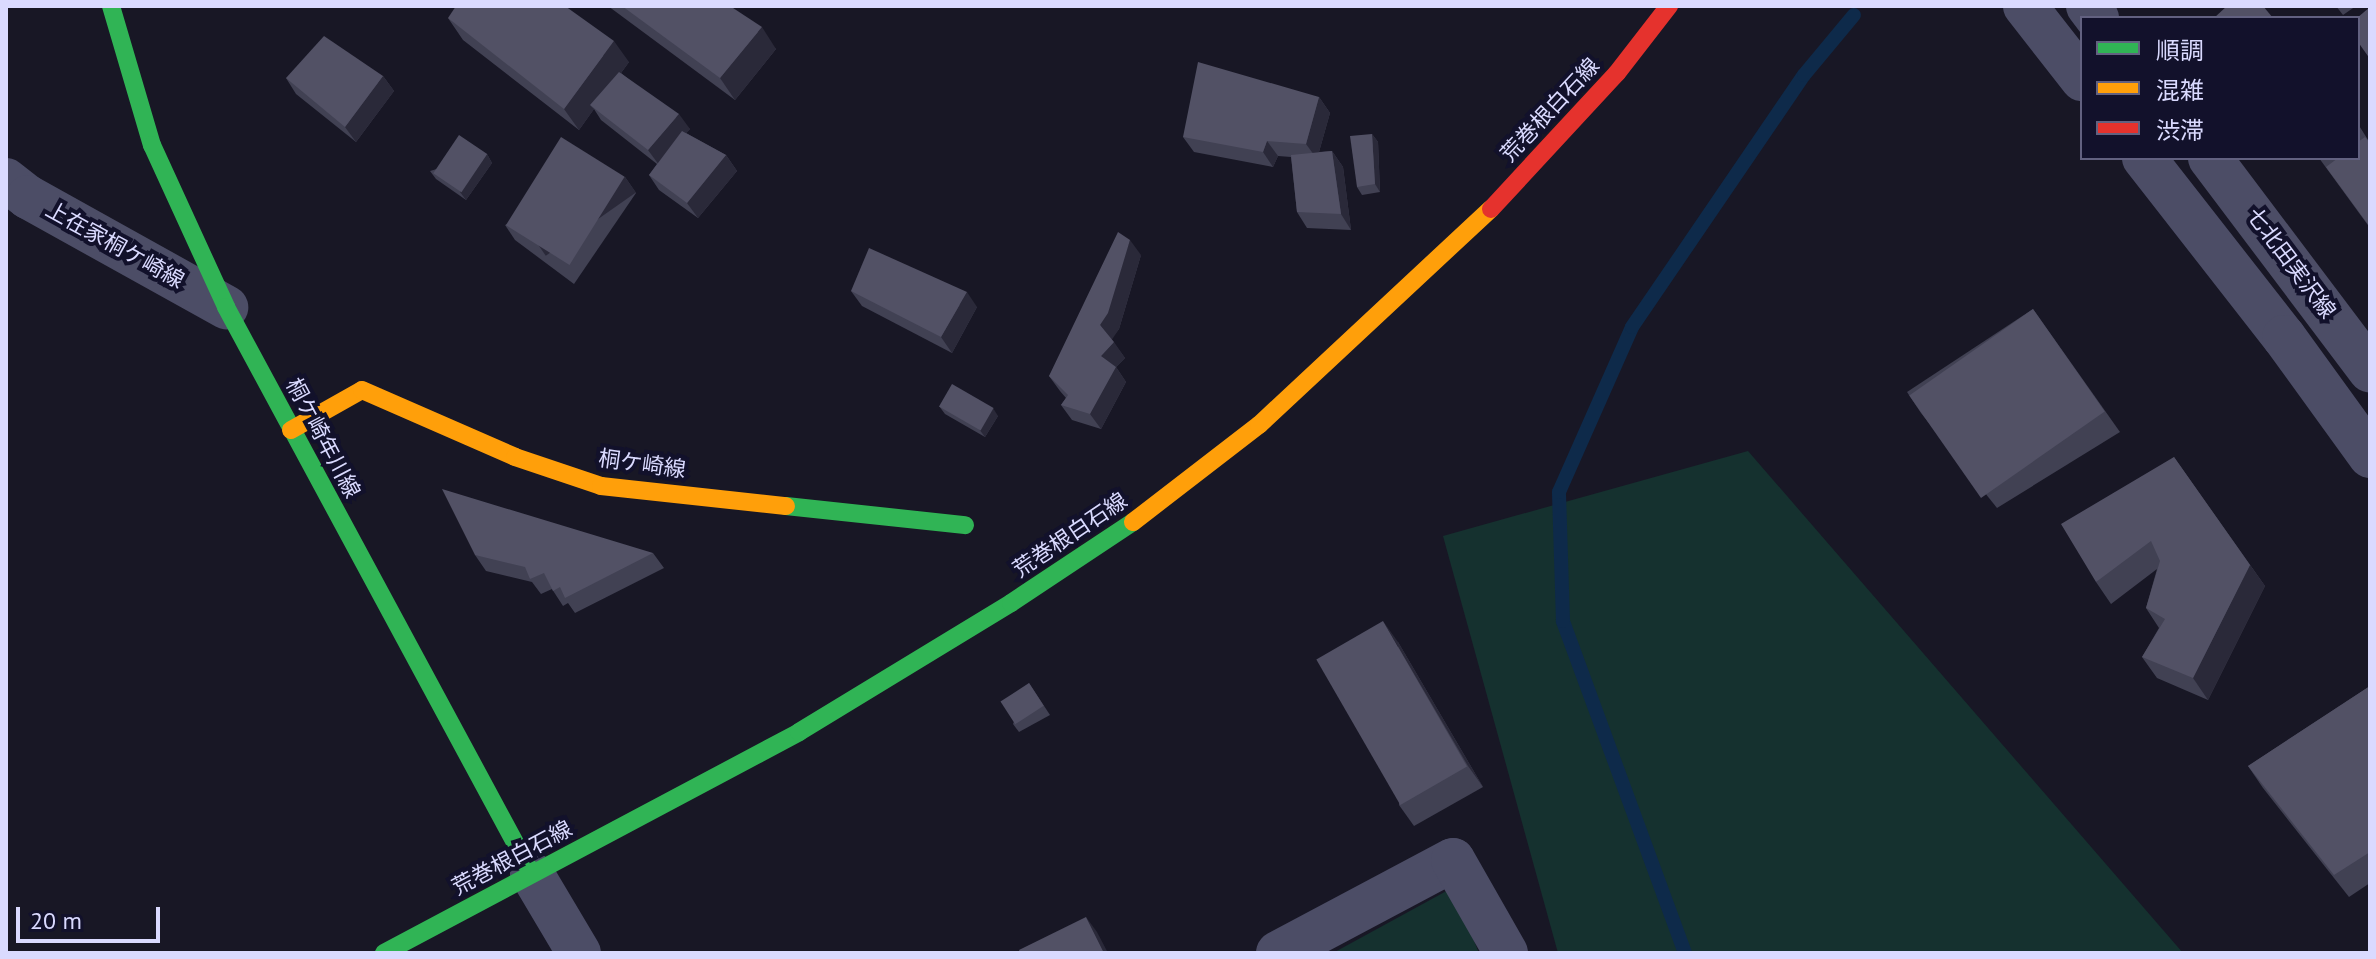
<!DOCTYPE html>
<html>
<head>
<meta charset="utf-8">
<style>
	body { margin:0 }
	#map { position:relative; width:2376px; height:959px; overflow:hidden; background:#181725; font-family:"PT Sans","Noto Sans JP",sans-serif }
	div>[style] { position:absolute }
	.green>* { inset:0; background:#15312f }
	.stream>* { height:14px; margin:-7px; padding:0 7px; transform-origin:7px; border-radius:7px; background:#0e2a4a }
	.street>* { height:44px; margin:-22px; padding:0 22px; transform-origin:22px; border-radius:22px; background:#4c4d66 }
	.fast>* { height:18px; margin:-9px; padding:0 9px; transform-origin:9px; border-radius:9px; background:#30b455 }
	.slow>* { height:18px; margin:-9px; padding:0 9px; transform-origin:9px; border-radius:9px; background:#ff9f0a }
	.jam>* { height:18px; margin:-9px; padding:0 9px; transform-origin:9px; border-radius:9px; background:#e5322d }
	.wall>* { inset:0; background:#414153 }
	.shaded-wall>* { inset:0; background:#2a2939; transform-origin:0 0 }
	.building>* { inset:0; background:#525165; transform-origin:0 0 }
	span { translate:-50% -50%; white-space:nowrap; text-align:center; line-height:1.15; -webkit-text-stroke:8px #12112b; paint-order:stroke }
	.street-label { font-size:22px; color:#dadaff }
	.frame { position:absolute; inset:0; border:8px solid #dadaff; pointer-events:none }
	.legend { position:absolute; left:2080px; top:16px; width:280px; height:144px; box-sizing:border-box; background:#12112b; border:2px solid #626180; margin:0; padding:10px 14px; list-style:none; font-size:24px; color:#dadaff }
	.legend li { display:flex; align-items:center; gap:16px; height:40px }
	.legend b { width:40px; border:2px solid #626180 }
	.scale { position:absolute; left:16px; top:907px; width:144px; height:36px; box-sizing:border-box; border:4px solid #dadaff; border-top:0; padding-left:10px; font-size:24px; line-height:28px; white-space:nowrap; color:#dadaff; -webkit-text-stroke:6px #12112b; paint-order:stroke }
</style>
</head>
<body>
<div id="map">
	<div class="green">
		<i style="clip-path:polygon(1748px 451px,2183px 953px,1558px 953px,1443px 536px)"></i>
		<i style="clip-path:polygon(1452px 888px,1479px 953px,1333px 953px)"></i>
	</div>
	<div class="stream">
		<i style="left:1685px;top:953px;width:354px;rotate:-110.2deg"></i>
		<i style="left:1563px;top:621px;width:129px;rotate:-91.8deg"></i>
		<i style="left:1559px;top:492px;width:180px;rotate:-66.1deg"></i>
		<i style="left:1632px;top:327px;width:305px;rotate:-55.7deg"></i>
		<i style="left:1804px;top:75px;width:78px;rotate:-50.2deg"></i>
	</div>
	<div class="street">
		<i style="left:2025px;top:6px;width:93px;rotate:52deg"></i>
		<i style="left:2088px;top:6px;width:15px;rotate:53deg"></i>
		<i style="left:2144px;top:158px;width:227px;rotate:52deg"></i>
		<i style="left:2284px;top:337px;width:147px;rotate:54.1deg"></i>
		<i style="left:2210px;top:158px;width:266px;rotate:53deg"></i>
		<i style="left:6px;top:180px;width:28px;rotate:38deg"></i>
		<i style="left:28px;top:197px;width:227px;rotate:29.1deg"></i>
		<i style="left:532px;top:874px;width:92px;rotate:59.3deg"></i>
		<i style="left:1278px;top:953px;width:198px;rotate:-28deg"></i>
		<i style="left:1453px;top:860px;width:107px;rotate:60.3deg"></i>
	</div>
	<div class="fast">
		<i style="left:111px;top:6px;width:145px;rotate:73.6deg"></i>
		<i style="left:152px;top:145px;width:178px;rotate:65.4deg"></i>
		<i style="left:226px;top:307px;width:644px;rotate:61.65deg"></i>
		<i style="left:786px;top:506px;width:180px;rotate:6.1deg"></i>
		<i style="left:384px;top:953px;width:470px;rotate:-28deg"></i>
		<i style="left:799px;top:732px;width:248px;rotate:-31.3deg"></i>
		<i style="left:1011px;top:603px;width:146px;rotate:-33.6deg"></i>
	</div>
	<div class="slow">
		<i style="left:291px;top:430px;width:81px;rotate:-29.4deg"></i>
		<i style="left:362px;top:390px;width:167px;rotate:23.6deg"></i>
		<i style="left:515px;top:457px;width:91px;rotate:18.6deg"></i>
		<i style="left:601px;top:486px;width:186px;rotate:6.2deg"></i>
		<i style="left:1133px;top:522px;width:159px;rotate:-37.6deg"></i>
		<i style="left:1259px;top:425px;width:317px;rotate:-43deg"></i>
	</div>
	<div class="jam">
		<i style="left:1491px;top:209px;width:185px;rotate:-47.2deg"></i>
		<i style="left:1617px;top:73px;width:85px;rotate:-52.2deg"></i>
	</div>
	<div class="wall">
		<i style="clip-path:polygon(608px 6px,730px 6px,776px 49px,735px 100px)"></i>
		<i style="clip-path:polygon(2336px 6px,2356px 6px,2343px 15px)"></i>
		<i style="clip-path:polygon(448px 18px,629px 62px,621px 73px,690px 129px,686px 133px,726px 155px,737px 171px,698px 218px,659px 190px,649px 175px,657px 164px,601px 120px,594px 109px,579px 130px,463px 40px)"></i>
		<i style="clip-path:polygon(383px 76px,394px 91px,356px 142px,296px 94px,286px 78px)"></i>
		<i style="clip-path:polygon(1319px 97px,1330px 113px,1319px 152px,1332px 151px,1343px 167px,1351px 230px,1307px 228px,1297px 212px,1291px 157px,1278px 156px,1273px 167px,1194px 152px,1183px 137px)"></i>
		<i style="clip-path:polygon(2358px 124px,2370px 143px,2370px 228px,2319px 158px,2358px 158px)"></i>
		<i style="clip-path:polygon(1372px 134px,1378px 142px,1380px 192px,1362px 195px,1357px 187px)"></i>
		<i style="clip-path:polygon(487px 154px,492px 163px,466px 200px,436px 179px,430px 171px)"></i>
		<i style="clip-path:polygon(625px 177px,636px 193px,574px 284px,515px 240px,505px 225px)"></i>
		<i style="clip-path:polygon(1141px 255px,1119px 329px,1111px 339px,1125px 358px,1116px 367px,1126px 382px,1101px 429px,1072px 420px,1061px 405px,1066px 398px,1060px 391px,1049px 376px)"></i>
		<i style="clip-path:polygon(851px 291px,977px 307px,952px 353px,862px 306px)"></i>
		<i style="clip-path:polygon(2033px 309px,2120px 432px,1997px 508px,1921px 413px,1907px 392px)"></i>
		<i style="clip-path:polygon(939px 406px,998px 416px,985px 437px,945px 414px)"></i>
		<i style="clip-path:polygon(2174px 457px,2265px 586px,2208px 700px,2157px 678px,2142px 657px,2159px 628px,2146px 608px,2157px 569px,2111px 604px,2096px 582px)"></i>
		<i style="clip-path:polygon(653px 553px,664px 568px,575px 613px,568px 603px,563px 606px,552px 589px,541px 594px,532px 582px,486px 571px,475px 555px)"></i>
		<i style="clip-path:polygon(1398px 642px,1483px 787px,1414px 826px,1399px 805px)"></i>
		<i style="clip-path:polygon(1029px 683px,1050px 715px,1019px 732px,1013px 724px)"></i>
		<i style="clip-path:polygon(2370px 686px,2370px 883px,2349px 897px,2263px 788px,2248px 766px)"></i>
	</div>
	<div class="shaded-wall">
		<i style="clip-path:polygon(762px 27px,776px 49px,735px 100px,720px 78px)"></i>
		<i style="clip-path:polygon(614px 41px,629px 62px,595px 108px,590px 105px,594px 109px,579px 130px,564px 109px)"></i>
		<i style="clip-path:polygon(383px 76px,394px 91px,356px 142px,345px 127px)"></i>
		<i style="clip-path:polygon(1319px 97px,1330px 113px,1317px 159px,1306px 144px)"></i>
		<i style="clip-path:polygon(679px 114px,690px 129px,659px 165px,648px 150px)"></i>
		<i style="clip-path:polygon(1372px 134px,1378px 142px,1380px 192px,1375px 184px)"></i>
		<i style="clip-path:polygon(1267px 141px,1278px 156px,1273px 167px,1263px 152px)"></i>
		<i style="clip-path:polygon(1332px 151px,1343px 167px,1351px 230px,1341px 214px)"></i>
		<i style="clip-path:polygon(487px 154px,492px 163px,466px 200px,460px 192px)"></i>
		<i style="clip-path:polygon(726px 155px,737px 171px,698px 218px,687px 203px)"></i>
		<i style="left:625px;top:177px;width:19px;height:110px;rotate:55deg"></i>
		<i style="clip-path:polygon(1130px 240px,1141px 255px,1119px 329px,1111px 341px,1100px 325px)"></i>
		<i style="clip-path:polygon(967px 292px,977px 307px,952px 353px,941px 337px)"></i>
		<i style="clip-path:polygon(1114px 342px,1125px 358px,1116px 367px,1126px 382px,1101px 429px,1090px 414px,1101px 356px)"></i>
		<i style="clip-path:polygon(993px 408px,998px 416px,985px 437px,979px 429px)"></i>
		<i style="clip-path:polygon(2250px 565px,2265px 586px,2208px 700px,2193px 678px)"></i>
		<i style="clip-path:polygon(1383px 621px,1398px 642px,1483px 787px,1468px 766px)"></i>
		<i style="clip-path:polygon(1086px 917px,1097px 932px,1108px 953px,1104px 953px)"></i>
	</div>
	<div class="building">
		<i style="clip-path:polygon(456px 6px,565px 6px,614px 41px,564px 109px,448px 18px)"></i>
		<i style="clip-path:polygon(622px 6px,730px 6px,762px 27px,720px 78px)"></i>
		<i style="clip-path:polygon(2227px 6px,2263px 6px,2273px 18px,2214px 18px)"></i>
		<i style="clip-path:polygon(2370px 7px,2370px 59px,2358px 42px,2358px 18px,2357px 18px)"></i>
		<i style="clip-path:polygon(324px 36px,383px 76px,345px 127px,286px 78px)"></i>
		<i style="clip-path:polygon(1198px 62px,1319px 97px,1306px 144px,1267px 141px,1263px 152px,1183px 137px)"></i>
		<i style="clip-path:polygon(619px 72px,679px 114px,648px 150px,590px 105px)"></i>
		<i style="clip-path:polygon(682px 131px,726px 155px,687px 203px,649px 175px)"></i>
		<i style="clip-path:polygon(1372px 134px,1375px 184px,1357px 187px,1350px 136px)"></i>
		<i style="left:459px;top:135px;width:34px;height:46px;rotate:34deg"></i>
		<i style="left:561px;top:137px;width:75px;height:104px;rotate:32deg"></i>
		<i style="clip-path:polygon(2365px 137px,2370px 143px,2370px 227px,2326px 167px,2338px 158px,2358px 158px,2358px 142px)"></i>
		<i style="clip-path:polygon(1332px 151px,1341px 214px,1297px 212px,1291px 155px)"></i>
		<i style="clip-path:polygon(1118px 232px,1130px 240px,1108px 313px,1100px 325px,1114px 342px,1101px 356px,1116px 367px,1090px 414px,1061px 405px,1068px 395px,1049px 376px)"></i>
		<i style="clip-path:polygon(869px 248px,967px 292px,941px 337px,851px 291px)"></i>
		<i style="left:2033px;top:309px;width:125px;height:151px;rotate:55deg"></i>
		<i style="left:952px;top:384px;width:48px;height:26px;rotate:30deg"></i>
		<i style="clip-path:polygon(2174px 457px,2250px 565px,2193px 678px,2142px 657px,2165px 619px,2146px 608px,2160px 561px,2151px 541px,2096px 582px,2061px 524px)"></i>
		<i style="clip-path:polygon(442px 489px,653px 553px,565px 598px,560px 587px,553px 591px,544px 573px,530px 579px,525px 567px,475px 555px)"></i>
		<i style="left:1383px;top:621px;width:168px;height:77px;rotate:60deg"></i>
		<i style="left:1029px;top:683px;width:27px;height:34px;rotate:57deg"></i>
		<i style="clip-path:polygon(2370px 686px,2370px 852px,2334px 875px,2248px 766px)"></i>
		<i style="clip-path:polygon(1086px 917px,1104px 953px,1020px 953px,1019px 950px)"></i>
	</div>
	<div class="street-label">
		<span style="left:1550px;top:110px;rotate:-47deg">荒巻根白石線</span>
		<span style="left:115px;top:245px;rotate:29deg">上在家桐ケ崎線</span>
		<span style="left:2291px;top:263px;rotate:53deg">七北田実沢線</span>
		<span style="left:323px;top:438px;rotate:62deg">桐ケ崎年川線</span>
		<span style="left:642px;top:464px;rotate:8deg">桐ケ崎線</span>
		<span style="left:1070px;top:535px;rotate:-34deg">荒巻根白石線</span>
		<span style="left:512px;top:858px;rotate:-28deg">荒巻根白石線</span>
	</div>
	<div class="frame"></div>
	<ul class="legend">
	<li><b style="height:10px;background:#30b455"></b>順調</li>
	<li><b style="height:10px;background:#ff9f0a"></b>混雑</li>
	<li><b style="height:10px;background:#e5322d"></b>渋滞</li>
	</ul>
	<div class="scale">20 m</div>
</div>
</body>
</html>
